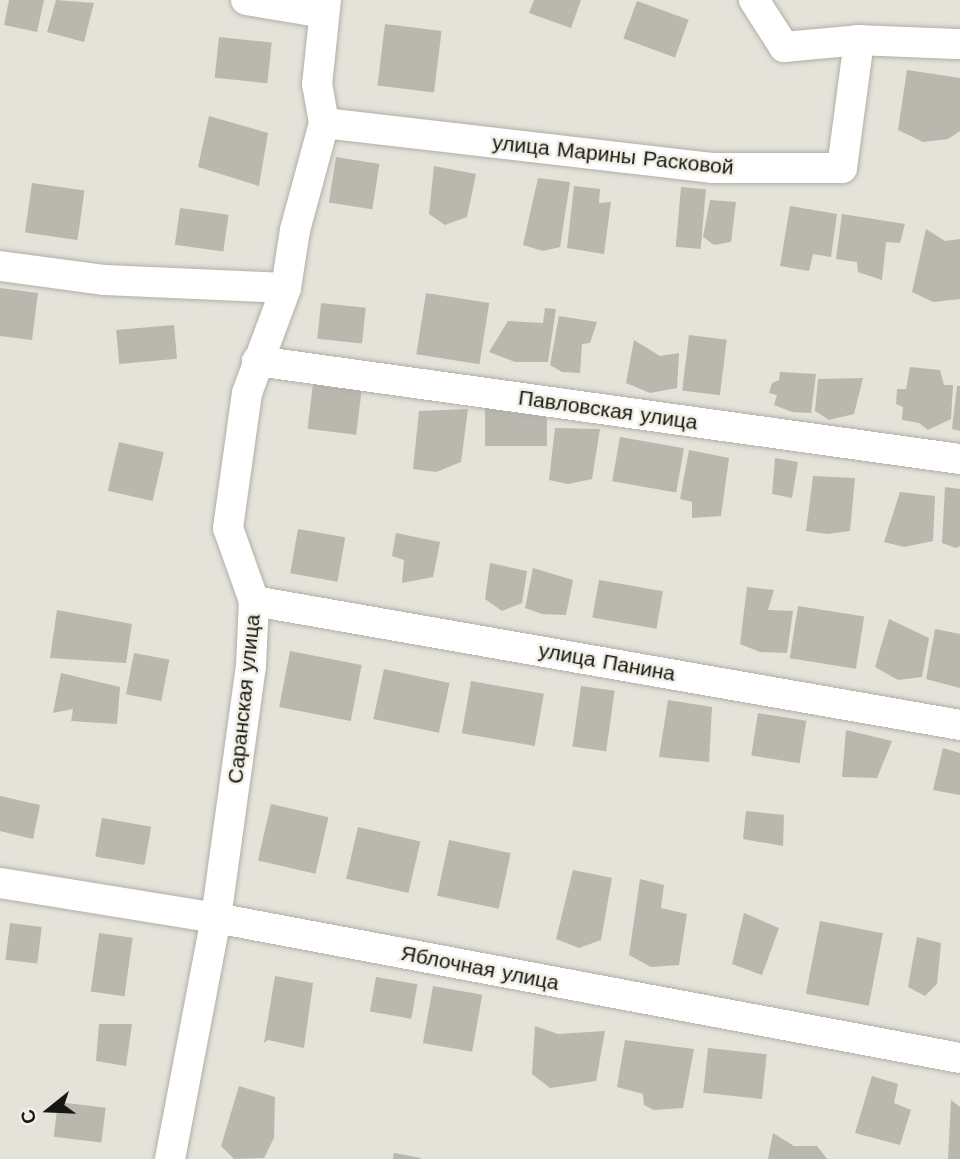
<!DOCTYPE html>
<html>
<head>
<meta charset="utf-8">
<style>
	body { margin:0 }
	#map { position:relative; width:960px; height:1159px; overflow:hidden; background:#e4e2d9; font-family:"Work Sans",sans-serif }
	div>[style] { position:absolute }
	.building>* { inset:0; background:#b9b7ae; transform-origin:0 0 }
	.roads { filter:drop-shadow(0 0 2px #b0afa6) drop-shadow(0 0 2px #b0afa6) }
	.minor>* { height:30px; margin:-15px; padding:0 15px; transform-origin:15px; border-radius:15px; background:#fff }
	span { translate:-50% -50%; white-space:nowrap; text-align:center; line-height:1.15; -webkit-text-stroke:5px #f2f0e6; paint-order:stroke }
	.street-label { font-size:21px; color:#171713 }
	.north { position:absolute; left:14px; top:1075px; width:70px; height:70px; -webkit-text-stroke:5px #f2f0e6; paint-order:stroke; rotate:252deg; font-size:19px; font-weight:700; line-height:28px; text-align:center; color:#171713 }
	.north::after { content:''; display:block; margin:auto; width:24px; height:32px; background:#171713; clip-path:polygon(50% 0,100% 100%,50% 72%,0 100%) }
</style>
</head>
<body>
<div id="map">
	<div class="building">
		<i style="clip-path:polygon(9px 0,44px 0,37px 32px,4px 25px)"></i>
		<i style="clip-path:polygon(56px 0,94px 3px,84px 42px,47px 32px)"></i>
		<i style="clip-path:polygon(534px 0,581px 0,571px 28px,529px 13px)"></i>
		<i style="left:637px;top:1px;width:55px;height:40px;rotate:20deg"></i>
		<i style="left:385px;top:24px;width:57px;height:62px;rotate:7deg"></i>
		<i style="left:219px;top:37px;width:53px;height:41px;rotate:6deg"></i>
		<i style="clip-path:polygon(907px 70px,960px 78px,960px 131px,948px 139px,923px 142px,898px 130px)"></i>
		<i style="clip-path:polygon(209px 116px,268px 133px,259px 186px,198px 167px)"></i>
		<i style="left:336px;top:157px;width:44px;height:46px;rotate:9deg"></i>
		<i style="clip-path:polygon(434px 166px,476px 174px,467px 217px,445px 225px,429px 214px)"></i>
		<i style="clip-path:polygon(538px 178px,570px 182px,560px 247px,543px 251px,523px 245px)"></i>
		<i style="left:32px;top:183px;width:53px;height:50px;rotate:8deg"></i>
		<i style="clip-path:polygon(574px 186px,600px 189px,599px 203px,611px 202px,604px 254px,567px 248px)"></i>
		<i style="left:681px;top:187px;width:25px;height:60px;rotate:5deg"></i>
		<i style="clip-path:polygon(710px 200px,736px 202px,731px 242px,714px 245px,703px 237px)"></i>
		<i style="clip-path:polygon(790px 206px,837px 214px,831px 257px,813px 254px,809px 271px,780px 266px)"></i>
		<i style="left:180px;top:208px;width:49px;height:37px;rotate:8deg"></i>
		<i style="clip-path:polygon(842px 214px,905px 224px,900px 243px,886px 242px,882px 280px,858px 272px,857px 262px,836px 259px)"></i>
		<i style="clip-path:polygon(926px 229px,945px 241px,960px 239px,960px 299px,933px 302px,912px 292px)"></i>
		<i style="clip-path:polygon(0 288px,38px 293px,32px 340px,0 336px)"></i>
		<i style="left:426px;top:293px;width:64px;height:62px;rotate:9deg"></i>
		<i style="left:321px;top:303px;width:45px;height:36px;rotate:6deg"></i>
		<i style="clip-path:polygon(545px 308px,556px 309px,548px 362px,515px 362px,489px 352px,508px 321px,543px 323px)"></i>
		<i style="clip-path:polygon(559px 316px,597px 322px,590px 343px,582px 344px,580px 373px,562px 372px,550px 365px)"></i>
		<i style="left:174px;top:325px;width:34px;height:58px;rotate:85deg"></i>
		<i style="left:689px;top:335px;width:38px;height:56px;rotate:7deg"></i>
		<i style="clip-path:polygon(634px 340px,660px 356px,679px 353px,677px 388px,650px 393px,626px 383px)"></i>
		<i style="clip-path:polygon(910px 367px,940px 370px,944px 385px,953px 385px,951px 419px,928px 430px,919px 423px,902px 420px,903px 407px,896px 404px,897px 389px,906px 389px)"></i>
		<i style="clip-path:polygon(780px 372px,816px 374px,811px 413px,792px 412px,774px 405px,777px 395px,769px 393px,772px 383px,779px 380px)"></i>
		<i style="clip-path:polygon(863px 378px,854px 414px,829px 420px,815px 411px,818px 379px)"></i>
		<i style="left:313px;top:384px;width:49px;height:45px;rotate:7deg"></i>
		<i style="clip-path:polygon(957px 386px,960px 386px,960px 431px,952px 429px)"></i>
		<i style="left:547px;top:406px;width:40px;height:62px;rotate:90deg"></i>
		<i style="clip-path:polygon(468px 409px,461px 462px,436px 472px,413px 469px,419px 411px)"></i>
		<i style="clip-path:polygon(555px 428px,600px 429px,592px 479px,568px 484px,549px 480px)"></i>
		<i style="left:620px;top:437px;width:65px;height:45px;rotate:10deg"></i>
		<i style="left:119px;top:442px;width:46px;height:50px;rotate:13deg"></i>
		<i style="clip-path:polygon(689px 450px,729px 458px,721px 516px,692px 518px,692px 502px,680px 499px)"></i>
		<i style="clip-path:polygon(775px 458px,798px 462px,792px 498px,772px 494px)"></i>
		<i style="clip-path:polygon(813px 476px,855px 478px,850px 531px,827px 534px,806px 531px)"></i>
		<i style="clip-path:polygon(945px 487px,960px 489px,960px 546px,956px 548px,942px 543px)"></i>
		<i style="clip-path:polygon(900px 492px,935px 496px,933px 541px,904px 547px,884px 542px)"></i>
		<i style="left:298px;top:529px;width:48px;height:45px;rotate:10deg"></i>
		<i style="clip-path:polygon(396px 533px,440px 542px,433px 577px,402px 583px,404px 560px,392px 556px)"></i>
		<i style="clip-path:polygon(490px 563px,527px 571px,522px 603px,502px 611px,485px 599px)"></i>
		<i style="clip-path:polygon(533px 568px,573px 580px,566px 615px,542px 614px,525px 608px)"></i>
		<i style="left:599px;top:580px;width:65px;height:38px;rotate:10deg"></i>
		<i style="clip-path:polygon(747px 587px,774px 590px,768px 610px,793px 611px,787px 653px,760px 652px,740px 644px)"></i>
		<i style="left:798px;top:606px;width:67px;height:53px;rotate:9deg"></i>
		<i style="clip-path:polygon(57px 610px,132px 624px,126px 663px,50px 658px)"></i>
		<i style="clip-path:polygon(889px 619px,929px 638px,922px 677px,898px 680px,875px 667px)"></i>
		<i style="clip-path:polygon(935px 629px,960px 634px,960px 688px,926px 679px)"></i>
		<i style="left:290px;top:651px;width:73px;height:57px;rotate:11deg"></i>
		<i style="left:134px;top:653px;width:36px;height:42px;rotate:11deg"></i>
		<i style="left:384px;top:669px;width:67px;height:51px;rotate:12deg"></i>
		<i style="clip-path:polygon(61px 673px,120px 687px,117px 724px,71px 721px,73px 709px,53px 713px)"></i>
		<i style="left:471px;top:681px;width:74px;height:53px;rotate:10deg"></i>
		<i style="left:581px;top:686px;width:34px;height:61px;rotate:8deg"></i>
		<i style="clip-path:polygon(668px 700px,712px 707px,709px 762px,659px 757px)"></i>
		<i style="left:758px;top:713px;width:49px;height:43px;rotate:9deg"></i>
		<i style="clip-path:polygon(846px 730px,892px 741px,877px 778px,842px 777px)"></i>
		<i style="clip-path:polygon(943px 748px,960px 753px,960px 795px,933px 790px)"></i>
		<i style="clip-path:polygon(0 796px,40px 805px,33px 839px,0 831px)"></i>
		<i style="left:271px;top:804px;width:59px;height:58px;rotate:13deg"></i>
		<i style="clip-path:polygon(746px 811px,784px 815px,783px 846px,743px 839px)"></i>
		<i style="left:102px;top:818px;width:50px;height:39px;rotate:10deg"></i>
		<i style="left:358px;top:827px;width:64px;height:53px;rotate:13deg"></i>
		<i style="left:449px;top:840px;width:63px;height:57px;rotate:12deg"></i>
		<i style="clip-path:polygon(573px 870px,612px 878px,601px 940px,579px 948px,556px 939px)"></i>
		<i style="clip-path:polygon(640px 879px,664px 885px,661px 908px,687px 914px,679px 965px,651px 967px,629px 955px)"></i>
		<i style="clip-path:polygon(744px 913px,779px 928px,762px 975px,732px 964px)"></i>
		<i style="left:820px;top:921px;width:64px;height:74px;rotate:11deg"></i>
		<i style="left:10px;top:923px;width:32px;height:37px;rotate:7deg"></i>
		<i style="left:99px;top:933px;width:34px;height:59px;rotate:8deg"></i>
		<i style="clip-path:polygon(917px 937px,941px 943px,937px 984px,925px 996px,908px 987px)"></i>
		<i style="clip-path:polygon(275px 976px,313px 983px,304px 1048px,268px 1040px,264px 1043px)"></i>
		<i style="left:376px;top:977px;width:42px;height:35px;rotate:10deg"></i>
		<i style="left:433px;top:986px;width:50px;height:58px;rotate:10deg"></i>
		<i style="clip-path:polygon(99px 1024px,132px 1024px,126px 1066px,96px 1061px)"></i>
		<i style="clip-path:polygon(535px 1026px,558px 1034px,605px 1031px,596px 1081px,550px 1088px,532px 1074px)"></i>
		<i style="clip-path:polygon(625px 1040px,694px 1049px,683px 1108px,654px 1110px,644px 1105px,643px 1094px,617px 1087px)"></i>
		<i style="left:708px;top:1048px;width:59px;height:45px;rotate:6deg"></i>
		<i style="clip-path:polygon(872px 1076px,898px 1084px,894px 1103px,911px 1110px,900px 1145px,855px 1133px)"></i>
		<i style="clip-path:polygon(239px 1086px,275px 1097px,274px 1138px,264px 1158px,234px 1159px,221px 1146px)"></i>
		<i style="clip-path:polygon(951px 1100px,960px 1107px,960px 1159px,948px 1159px)"></i>
		<i style="left:58px;top:1102px;width:48px;height:35px;rotate:7deg"></i>
		<i style="clip-path:polygon(773px 1133px,794px 1146px,817px 1146px,827px 1159px,768px 1159px)"></i>
		<i style="clip-path:polygon(394px 1153px,421px 1158px,421px 1159px,393px 1159px)"></i>
	</div>
	<div class="roads">
		<div class="minor">
			<i style="left:246px;top:0;width:79px;rotate:9.5deg"></i>
			<i style="left:754px;top:0;width:56px;rotate:57.4deg"></i>
			<i style="left:784px;top:47px;width:75px;rotate:-5.3deg"></i>
			<i style="left:324px;top:123px;width:390px;rotate:6.6deg"></i>
			<i style="left:711px;top:168px;width:131px"></i>
			<i style="left:842px;top:168px;width:129px;rotate:-82.4deg"></i>
			<i style="left:859px;top:40px;width:101px;rotate:2.3deg"></i>
			<i style="left:0;top:266px;width:106px;rotate:7.6deg"></i>
			<i style="left:105px;top:280px;width:181px;rotate:2.5deg"></i>
			<i style="left:257px;top:361px;width:710px;rotate:7.94deg"></i>
			<i style="left:254px;top:601px;width:717px;rotate:9.96deg"></i>
			<i style="left:0;top:883px;width:219px;rotate:9.2deg"></i>
			<i style="left:216px;top:918px;width:757px;rotate:10.66deg"></i>
			<i style="left:170px;top:1159px;width:245px;rotate:-79.2deg"></i>
			<i style="left:216px;top:918px;width:254px;rotate:-82.1deg"></i>
			<i style="left:251px;top:666px;width:65px;rotate:-87.4deg"></i>
			<i style="left:254px;top:601px;width:77px;rotate:-109.6deg"></i>
			<i style="left:228px;top:528px;width:136px;rotate:-82deg"></i>
			<i style="left:247px;top:393px;width:112px;rotate:-69.6deg"></i>
			<i style="left:286px;top:288px;width:59px;rotate:-81.2deg"></i>
			<i style="left:295px;top:230px;width:111px;rotate:-74.8deg"></i>
			<i style="left:324px;top:123px;width:39px;rotate:-100deg"></i>
			<i style="left:317px;top:85px;width:85px;rotate:-84deg"></i>
		</div>
	</div>
	<div class="street-label">
		<span style="left:613px;top:155px;rotate:6deg">улица Марины Расковой</span>
		<span style="left:608px;top:410px;rotate:8deg">Павловская улица</span>
		<span style="left:607px;top:662px;rotate:10deg">улица Панина</span>
		<span style="left:244px;top:699px;rotate:-84deg">Саранская улица</span>
		<span style="left:480px;top:968px;rotate:11deg">Яблочная улица</span>
	</div>
	<div class="north">С</div>
</div>
</body>
</html>
